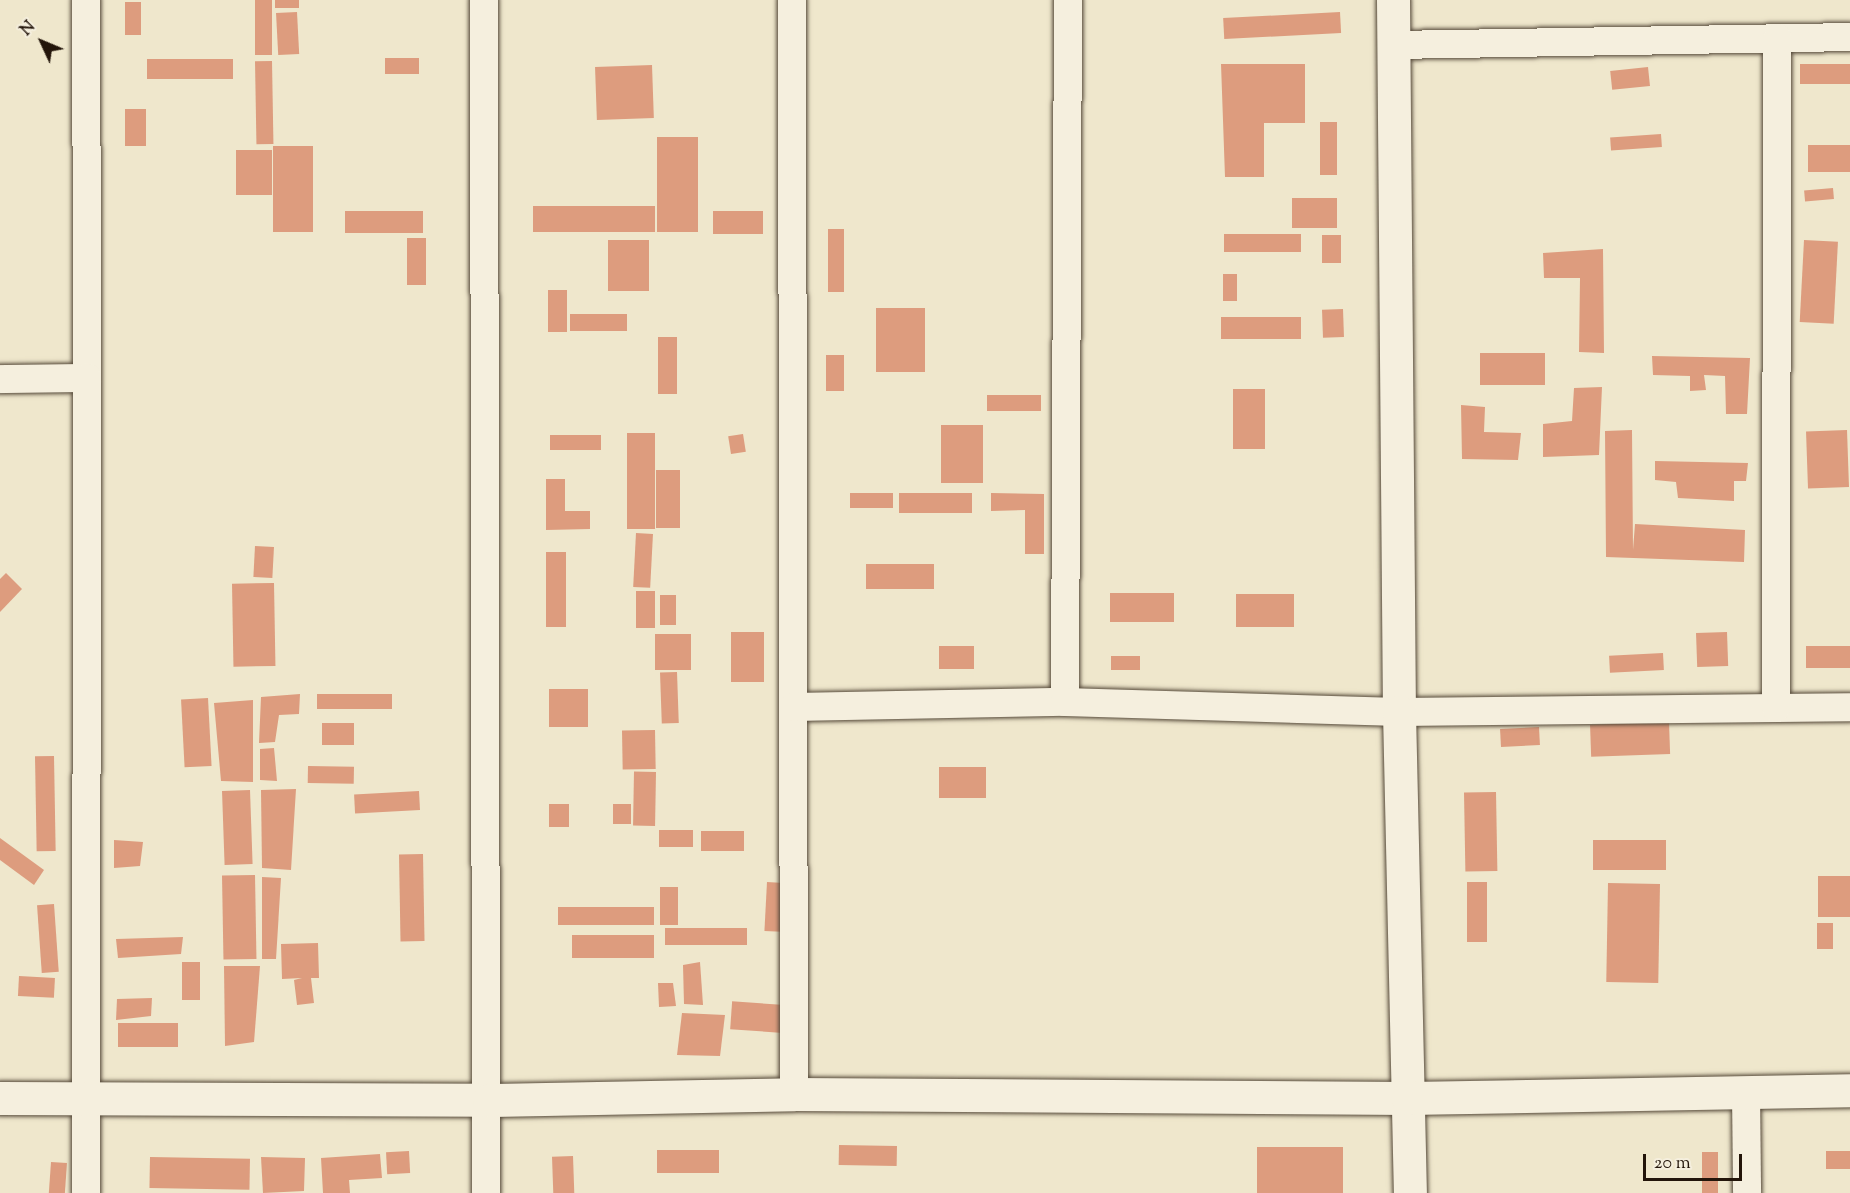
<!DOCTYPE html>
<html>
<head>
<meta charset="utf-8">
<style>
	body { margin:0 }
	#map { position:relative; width:1850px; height:1193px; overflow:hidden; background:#efe7cc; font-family:"Sorts Mill Goudy",serif }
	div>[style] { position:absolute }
	.building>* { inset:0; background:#dd9c7e; transform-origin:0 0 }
	.roads { filter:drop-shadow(0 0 2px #564a3a) drop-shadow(0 0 2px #564a3a) }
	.minor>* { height:28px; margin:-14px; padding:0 14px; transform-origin:14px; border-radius:14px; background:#f5efde }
	.tertiary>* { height:33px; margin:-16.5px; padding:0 16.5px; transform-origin:16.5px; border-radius:16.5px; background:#f5efde }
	span { translate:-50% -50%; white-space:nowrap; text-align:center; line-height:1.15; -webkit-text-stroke:4.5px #f5efde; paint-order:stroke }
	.north { position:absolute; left:12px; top:12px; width:60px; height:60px; -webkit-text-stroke:4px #f5efde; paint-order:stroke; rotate:314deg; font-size:16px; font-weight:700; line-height:24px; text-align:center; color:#23150a }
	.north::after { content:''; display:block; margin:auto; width:21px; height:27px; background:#23150a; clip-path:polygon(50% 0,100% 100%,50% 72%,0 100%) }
	.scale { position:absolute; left:1643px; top:1154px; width:99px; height:27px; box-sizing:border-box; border:3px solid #23150a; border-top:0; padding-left:8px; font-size:18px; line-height:21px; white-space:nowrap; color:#23150a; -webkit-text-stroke:4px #f5efde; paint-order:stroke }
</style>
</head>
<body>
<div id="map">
	<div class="building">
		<i style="left:255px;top:0;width:17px;height:55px"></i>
		<i style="left:275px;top:0;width:24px;height:8px"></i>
		<i style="left:125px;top:2px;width:16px;height:33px"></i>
		<i style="left:297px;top:12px;width:42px;height:21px;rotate:87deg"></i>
		<i style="left:1340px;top:12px;width:21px;height:117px;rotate:87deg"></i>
		<i style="left:419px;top:58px;width:16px;height:34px;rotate:90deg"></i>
		<i style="left:233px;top:59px;width:20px;height:86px;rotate:90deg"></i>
		<i style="left:272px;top:61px;width:83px;height:17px;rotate:89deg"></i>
		<i style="clip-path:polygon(1221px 64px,1305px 64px,1305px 123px,1264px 123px,1264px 177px,1225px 177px)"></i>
		<i style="left:1850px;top:64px;width:20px;height:50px;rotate:90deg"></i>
		<i style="left:652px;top:65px;width:53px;height:57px;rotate:88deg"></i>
		<i style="left:1648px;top:67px;width:19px;height:38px;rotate:84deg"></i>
		<i style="left:125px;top:109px;width:21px;height:37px"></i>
		<i style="left:1320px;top:122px;width:17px;height:53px"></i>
		<i style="left:1661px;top:134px;width:13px;height:51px;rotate:86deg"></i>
		<i style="left:657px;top:137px;width:41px;height:95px"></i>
		<i style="left:1808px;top:145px;width:42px;height:27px"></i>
		<i style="left:273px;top:146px;width:40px;height:86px"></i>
		<i style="left:236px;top:150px;width:36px;height:45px"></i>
		<i style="left:1833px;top:188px;width:11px;height:29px;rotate:85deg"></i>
		<i style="left:1292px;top:198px;width:45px;height:30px"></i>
		<i style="left:655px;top:206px;width:26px;height:122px;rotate:90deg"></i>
		<i style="left:423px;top:211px;width:22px;height:78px;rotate:90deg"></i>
		<i style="left:713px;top:211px;width:50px;height:23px"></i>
		<i style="left:828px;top:229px;width:16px;height:63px"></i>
		<i style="left:1224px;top:234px;width:77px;height:18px"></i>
		<i style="left:1322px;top:235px;width:19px;height:28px"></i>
		<i style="left:407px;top:238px;width:19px;height:47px"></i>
		<i style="left:649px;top:240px;width:51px;height:41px;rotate:90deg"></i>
		<i style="left:1804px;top:240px;width:34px;height:82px;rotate:3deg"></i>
		<i style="clip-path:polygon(1603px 249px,1604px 353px,1579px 352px,1580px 278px,1544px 278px,1543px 253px)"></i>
		<i style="left:1223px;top:274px;width:14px;height:27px"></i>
		<i style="left:548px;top:290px;width:19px;height:42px"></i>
		<i style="left:925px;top:308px;width:64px;height:49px;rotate:90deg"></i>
		<i style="left:1343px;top:309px;width:28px;height:21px;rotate:88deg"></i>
		<i style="left:570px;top:314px;width:57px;height:17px"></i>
		<i style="left:1221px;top:317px;width:80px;height:22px"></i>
		<i style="left:658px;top:337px;width:19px;height:57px"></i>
		<i style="left:1545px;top:353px;width:32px;height:65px;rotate:90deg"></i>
		<i style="left:826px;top:355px;width:18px;height:36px"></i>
		<i style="clip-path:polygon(1652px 356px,1750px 358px,1747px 414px,1726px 414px,1725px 376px,1704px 375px,1706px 390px,1690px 391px,1690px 376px,1653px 375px)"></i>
		<i style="clip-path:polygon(1602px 387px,1599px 455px,1543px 457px,1543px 424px,1572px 421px,1574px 388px)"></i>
		<i style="left:1233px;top:389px;width:32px;height:60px"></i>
		<i style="left:987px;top:395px;width:54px;height:16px"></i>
		<i style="clip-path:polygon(1461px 405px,1485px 407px,1484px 432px,1521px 433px,1518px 460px,1462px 459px)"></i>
		<i style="left:983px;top:425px;width:58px;height:42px;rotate:90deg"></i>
		<i style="clip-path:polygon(1632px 430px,1633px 550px,1635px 524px,1745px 530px,1744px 562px,1606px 557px,1605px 431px)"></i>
		<i style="left:1847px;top:430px;width:57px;height:41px;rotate:88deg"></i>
		<i style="left:627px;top:433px;width:28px;height:96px"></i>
		<i style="left:743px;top:434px;width:18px;height:15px;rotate:81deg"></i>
		<i style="left:601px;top:435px;width:15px;height:51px;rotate:90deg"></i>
		<i style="clip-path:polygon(1655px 461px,1748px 463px,1746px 481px,1734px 481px,1734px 501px,1678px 498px,1676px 482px,1655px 480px)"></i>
		<i style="left:656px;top:470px;width:24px;height:58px"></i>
		<i style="clip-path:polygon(546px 479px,565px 479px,565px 511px,590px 511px,590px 529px,546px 530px)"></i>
		<i style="left:850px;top:493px;width:43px;height:15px"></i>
		<i style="left:972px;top:493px;width:20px;height:73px;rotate:90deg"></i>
		<i style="clip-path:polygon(991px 493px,1044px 494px,1044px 554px,1025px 554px,1025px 510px,991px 511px)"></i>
		<i style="left:636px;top:533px;width:17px;height:54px;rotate:3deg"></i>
		<i style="left:255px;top:546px;width:19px;height:31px;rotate:3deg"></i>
		<i style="left:546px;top:552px;width:20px;height:75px"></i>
		<i style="left:866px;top:564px;width:68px;height:25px"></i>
		<i style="clip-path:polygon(6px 573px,22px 589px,0 612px,0 579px)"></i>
		<i style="left:274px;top:583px;width:83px;height:42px;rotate:89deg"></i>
		<i style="left:636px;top:591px;width:19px;height:37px"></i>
		<i style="left:1110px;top:593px;width:64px;height:29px"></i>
		<i style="left:1236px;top:594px;width:58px;height:33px"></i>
		<i style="left:660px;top:595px;width:16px;height:30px"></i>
		<i style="left:731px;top:632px;width:33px;height:50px"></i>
		<i style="left:1727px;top:632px;width:34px;height:31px;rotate:88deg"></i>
		<i style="left:655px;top:634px;width:36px;height:36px"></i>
		<i style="left:974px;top:646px;width:23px;height:35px;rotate:90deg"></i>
		<i style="left:1806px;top:646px;width:44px;height:22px"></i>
		<i style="left:1663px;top:653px;width:17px;height:54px;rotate:87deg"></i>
		<i style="left:1140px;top:656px;width:14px;height:29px;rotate:90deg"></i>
		<i style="left:677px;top:672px;width:51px;height:17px;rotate:88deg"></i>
		<i style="left:549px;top:689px;width:39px;height:38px"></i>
		<i style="clip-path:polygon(300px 694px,299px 714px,279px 715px,275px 742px,259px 743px,261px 697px)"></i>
		<i style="left:317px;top:694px;width:75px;height:15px"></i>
		<i style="left:208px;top:698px;width:68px;height:27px;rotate:87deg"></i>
		<i style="clip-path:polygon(253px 700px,253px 782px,221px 781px,214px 703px)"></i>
		<i style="left:1669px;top:722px;width:32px;height:79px;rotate:88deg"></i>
		<i style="left:354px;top:723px;width:22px;height:32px;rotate:90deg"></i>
		<i style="left:1539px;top:727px;width:18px;height:39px;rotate:87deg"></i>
		<i style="left:655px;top:730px;width:39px;height:33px;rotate:89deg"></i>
		<i style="clip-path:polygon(274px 748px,277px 781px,260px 780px,260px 749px)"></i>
		<i style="left:54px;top:756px;width:95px;height:19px;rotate:89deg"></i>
		<i style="left:308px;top:766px;width:46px;height:17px;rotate:1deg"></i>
		<i style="left:939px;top:767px;width:47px;height:31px"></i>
		<i style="left:656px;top:772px;width:54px;height:22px;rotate:91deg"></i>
		<i style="clip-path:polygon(296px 789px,291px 870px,262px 868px,261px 790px)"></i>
		<i style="left:250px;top:790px;width:74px;height:28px;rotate:88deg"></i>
		<i style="left:419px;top:791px;width:19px;height:65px;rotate:87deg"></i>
		<i style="left:1496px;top:792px;width:79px;height:32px;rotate:89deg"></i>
		<i style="left:549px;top:804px;width:20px;height:23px"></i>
		<i style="left:613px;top:804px;width:18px;height:20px"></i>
		<i style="left:659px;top:830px;width:34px;height:17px"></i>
		<i style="left:744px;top:831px;width:20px;height:43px;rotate:90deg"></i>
		<i style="clip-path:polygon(0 838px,44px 870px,34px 885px,0 860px)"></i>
		<i style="clip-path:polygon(114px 840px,143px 842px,140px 866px,114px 868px)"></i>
		<i style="left:1666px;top:840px;width:30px;height:73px;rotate:90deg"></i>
		<i style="left:423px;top:854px;width:87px;height:24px;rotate:89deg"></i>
		<i style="left:255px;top:875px;width:84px;height:33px;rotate:89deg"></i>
		<i style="left:1850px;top:876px;width:41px;height:32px;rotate:90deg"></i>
		<i style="clip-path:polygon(262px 877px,281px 878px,276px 959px,262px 959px)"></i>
		<i style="left:767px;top:882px;width:17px;height:49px;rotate:3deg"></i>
		<i style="left:1467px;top:882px;width:20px;height:60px"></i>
		<i style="left:1608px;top:883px;width:52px;height:99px;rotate:1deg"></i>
		<i style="left:660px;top:887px;width:18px;height:38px"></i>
		<i style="left:54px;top:904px;width:68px;height:17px;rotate:86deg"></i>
		<i style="left:654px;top:907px;width:18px;height:96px;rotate:90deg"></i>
		<i style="left:1817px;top:923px;width:16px;height:26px"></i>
		<i style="left:665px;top:928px;width:82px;height:17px"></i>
		<i style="left:654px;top:935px;width:23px;height:82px;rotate:90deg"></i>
		<i style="clip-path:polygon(183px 937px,181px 954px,118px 958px,116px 939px)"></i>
		<i style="clip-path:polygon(318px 943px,319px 978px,311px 978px,314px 1003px,297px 1005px,294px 980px,302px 978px,282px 979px,281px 944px)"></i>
		<i style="left:182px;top:962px;width:18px;height:38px"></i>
		<i style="clip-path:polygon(700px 962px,703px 1005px,684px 1004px,683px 965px)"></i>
		<i style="clip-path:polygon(224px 966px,260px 966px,254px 1042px,225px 1046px)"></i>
		<i style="left:19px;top:976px;width:36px;height:20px;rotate:3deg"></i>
		<i style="clip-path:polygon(658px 983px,673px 983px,676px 1006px,659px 1007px)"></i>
		<i style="clip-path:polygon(152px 998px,151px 1016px,116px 1020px,117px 999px)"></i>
		<i style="left:785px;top:1005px;width:28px;height:53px;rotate:94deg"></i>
		<i style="clip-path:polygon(682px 1013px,725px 1015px,720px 1056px,677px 1055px)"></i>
		<i style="left:178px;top:1023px;width:24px;height:60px;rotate:90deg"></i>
		<i style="left:839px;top:1145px;width:58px;height:20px;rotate:1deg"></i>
		<i style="left:1257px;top:1147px;width:86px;height:46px"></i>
		<i style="left:657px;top:1150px;width:62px;height:23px"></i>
		<i style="left:409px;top:1151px;width:22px;height:23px;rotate:87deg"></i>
		<i style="left:1850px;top:1151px;width:18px;height:24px;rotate:90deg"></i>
		<i style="left:1702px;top:1152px;width:16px;height:41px"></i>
		<i style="clip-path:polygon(380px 1154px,382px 1178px,349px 1180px,350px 1193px,323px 1193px,321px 1158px)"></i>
		<i style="left:573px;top:1156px;width:37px;height:21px;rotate:88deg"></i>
		<i style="left:150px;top:1157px;width:100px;height:31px;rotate:1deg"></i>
		<i style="clip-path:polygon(261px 1157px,305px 1158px,304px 1191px,263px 1193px)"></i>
		<i style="left:51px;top:1162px;width:16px;height:31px;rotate:4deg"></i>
	</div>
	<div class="roads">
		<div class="minor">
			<i style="left:86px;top:0;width:378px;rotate:89.8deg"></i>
			<i style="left:484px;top:0;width:1193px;rotate:89.9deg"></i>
			<i style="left:792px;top:0;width:1094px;rotate:89.9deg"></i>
			<i style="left:1394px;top:45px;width:456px;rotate:-1deg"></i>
			<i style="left:0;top:379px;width:87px;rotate:-0.7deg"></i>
			<i style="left:87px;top:378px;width:815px;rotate:90.07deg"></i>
			<i style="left:1065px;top:702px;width:702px;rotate:-89.76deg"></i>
			<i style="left:794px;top:707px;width:271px;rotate:-1.1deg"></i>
			<i style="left:1065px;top:702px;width:334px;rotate:1.7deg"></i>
			<i style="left:1399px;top:712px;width:451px;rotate:-0.6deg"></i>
			<i style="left:1776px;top:708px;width:670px;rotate:-89.91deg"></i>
			<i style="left:1746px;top:1091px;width:102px;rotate:89.4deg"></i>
		</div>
		<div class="tertiary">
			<i style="left:1393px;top:0;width:712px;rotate:89.52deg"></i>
			<i style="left:1399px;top:712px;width:481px;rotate:88.7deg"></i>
			<i style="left:0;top:1098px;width:489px;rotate:0.2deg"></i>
			<i style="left:489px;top:1100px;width:305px;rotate:-1.1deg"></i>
			<i style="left:794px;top:1094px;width:614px;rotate:0.37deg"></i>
			<i style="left:1408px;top:1098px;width:442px;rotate:-1deg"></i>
		</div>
	</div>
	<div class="north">N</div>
	<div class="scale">20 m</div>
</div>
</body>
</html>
